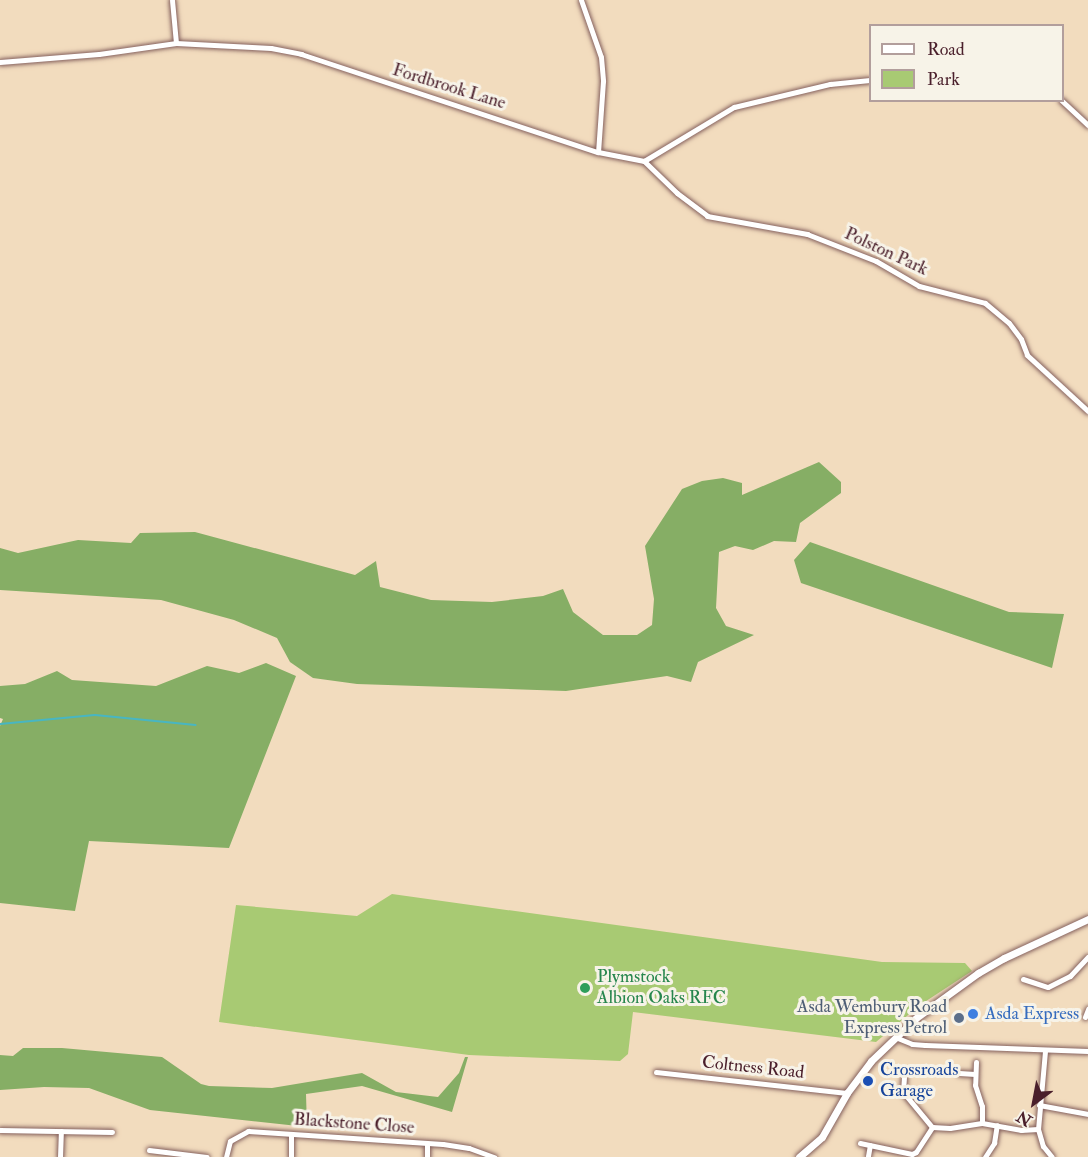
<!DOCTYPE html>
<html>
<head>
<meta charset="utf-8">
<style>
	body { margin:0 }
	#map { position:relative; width:1088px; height:1157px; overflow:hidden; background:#f2dcbe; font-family:"IM FELL Double Pica",serif }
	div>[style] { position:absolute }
	.green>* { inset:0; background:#a8ca73 }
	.forest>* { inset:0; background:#86ae65 }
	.stream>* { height:2px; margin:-1px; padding:0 1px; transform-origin:1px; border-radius:1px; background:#48b6c2 }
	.roads { filter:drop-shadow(0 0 2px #85615e) drop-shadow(0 0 2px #85615e) }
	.minor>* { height:5px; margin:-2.5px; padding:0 2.5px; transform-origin:2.5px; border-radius:2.5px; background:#fff }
	.tertiary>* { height:7px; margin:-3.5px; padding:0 3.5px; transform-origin:3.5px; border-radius:3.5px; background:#fff }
	.dots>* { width:16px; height:16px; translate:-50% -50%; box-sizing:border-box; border:3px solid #f7f3e8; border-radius:50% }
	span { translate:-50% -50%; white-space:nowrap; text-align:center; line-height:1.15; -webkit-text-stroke:6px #f7f3e8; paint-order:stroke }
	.street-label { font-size:18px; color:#4a1f2b }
	.leisure-label { font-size:18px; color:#27864d }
	.left { translate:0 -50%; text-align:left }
	.service-label { font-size:18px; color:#4e5e75 }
	.right { translate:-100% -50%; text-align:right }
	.shop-label { font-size:18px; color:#366cbe }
	.transit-label { font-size:18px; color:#164399 }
	.legend { position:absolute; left:869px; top:24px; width:195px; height:78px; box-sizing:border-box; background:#f7f3e8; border:2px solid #b29e9c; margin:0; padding:8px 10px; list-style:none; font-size:18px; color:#4a1f2b }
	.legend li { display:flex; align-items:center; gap:12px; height:30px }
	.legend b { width:30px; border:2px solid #b29e9c }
	.north { position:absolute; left:1004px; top:1073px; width:60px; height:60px; -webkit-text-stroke:4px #f7f3e8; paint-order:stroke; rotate:212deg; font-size:16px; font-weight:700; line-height:24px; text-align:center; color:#4a1f2b }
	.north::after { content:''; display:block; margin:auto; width:21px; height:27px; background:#4a1f2b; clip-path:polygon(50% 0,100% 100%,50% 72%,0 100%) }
</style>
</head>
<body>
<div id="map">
	<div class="green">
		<i style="clip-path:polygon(392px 894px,882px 962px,965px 963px,972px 971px,920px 1005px,876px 1042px,633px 1012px,628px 1054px,620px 1061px,469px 1055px,219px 1022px,236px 905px,357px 916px)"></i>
	</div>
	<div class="forest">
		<i style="clip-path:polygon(819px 462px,841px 482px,841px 493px,800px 523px,796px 542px,774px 541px,753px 550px,735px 546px,719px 552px,716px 608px,726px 626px,754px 635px,698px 662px,691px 682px,667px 676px,566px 691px,357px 684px,313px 678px,290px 662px,277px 638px,234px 620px,161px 600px,0 590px,0 548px,18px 553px,78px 540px,131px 543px,140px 533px,195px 532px,355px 575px,376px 561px,380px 587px,431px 600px,492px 602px,543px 596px,563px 589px,573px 612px,603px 635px,637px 635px,652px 625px,654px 599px,645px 546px,682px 489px,702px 481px,723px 478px,742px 483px,742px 495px)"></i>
		<i style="clip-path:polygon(810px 542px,1009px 612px,1064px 614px,1052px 668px,801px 583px,794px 560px)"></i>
		<i style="clip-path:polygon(266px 663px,296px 676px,229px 848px,89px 841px,75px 911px,0 903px,0 726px,3px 719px,0 718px,0 686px,25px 684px,57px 671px,72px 680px,156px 686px,207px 666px,239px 673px)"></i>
		<i style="clip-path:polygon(23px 1048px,62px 1048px,162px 1057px,201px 1084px,209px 1086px,272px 1088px,362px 1073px,396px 1092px,438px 1097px,459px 1073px,465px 1057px,468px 1057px,452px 1112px,362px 1086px,306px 1094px,307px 1127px,150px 1110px,89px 1088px,44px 1087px,0 1090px,0 1055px,13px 1056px)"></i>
	</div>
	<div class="stream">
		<i style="left:0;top:724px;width:95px;rotate:-5.4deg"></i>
		<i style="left:95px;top:715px;width:101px;rotate:5.7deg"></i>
	</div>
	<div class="roads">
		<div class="minor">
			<i style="left:172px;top:0;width:43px;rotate:84.7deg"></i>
			<i style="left:581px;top:0;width:60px;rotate:70.7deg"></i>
			<i style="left:601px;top:57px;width:24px;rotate:85deg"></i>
			<i style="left:603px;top:81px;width:71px;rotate:94deg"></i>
			<i style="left:0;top:62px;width:99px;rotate:-4.6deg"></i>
			<i style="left:99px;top:54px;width:78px;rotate:-8.1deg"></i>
			<i style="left:176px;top:43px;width:95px;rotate:3deg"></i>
			<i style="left:271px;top:48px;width:31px;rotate:11deg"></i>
			<i style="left:301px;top:54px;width:313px;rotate:18.3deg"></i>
			<i style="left:598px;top:152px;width:47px;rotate:11.1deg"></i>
			<i style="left:644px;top:161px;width:105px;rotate:-31deg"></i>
			<i style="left:734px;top:107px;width:99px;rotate:-13.5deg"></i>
			<i style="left:830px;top:84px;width:40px;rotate:-5.7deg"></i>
			<i style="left:1061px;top:100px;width:37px;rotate:43deg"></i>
			<i style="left:644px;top:161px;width:46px;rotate:44.1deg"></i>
			<i style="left:677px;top:193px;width:38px;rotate:37deg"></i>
			<i style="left:707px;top:216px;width:102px;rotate:10.2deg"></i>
			<i style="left:807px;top:234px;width:74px;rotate:21.4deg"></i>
			<i style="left:876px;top:261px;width:50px;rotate:30.2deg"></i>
			<i style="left:919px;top:286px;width:68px;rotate:14.4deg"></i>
			<i style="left:985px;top:303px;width:31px;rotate:40deg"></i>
			<i style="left:1009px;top:323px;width:20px;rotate:53deg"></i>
			<i style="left:1021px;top:339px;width:17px;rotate:69deg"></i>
			<i style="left:1027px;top:355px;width:83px;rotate:42.6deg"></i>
			<i style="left:1023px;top:979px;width:26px;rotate:18deg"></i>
			<i style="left:1048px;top:987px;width:25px;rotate:-27deg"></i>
			<i style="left:1070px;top:976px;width:26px;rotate:-47deg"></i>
			<i style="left:1085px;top:1017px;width:9px;rotate:-69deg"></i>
			<i style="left:895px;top:1037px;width:18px;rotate:22deg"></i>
			<i style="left:912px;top:1044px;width:13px;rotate:4deg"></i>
			<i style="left:925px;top:1045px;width:163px;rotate:2.1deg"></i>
			<i style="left:1045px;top:1051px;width:78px;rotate:95.1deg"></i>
			<i style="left:1038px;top:1129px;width:18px;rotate:74deg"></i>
			<i style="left:1043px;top:1146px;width:14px;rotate:51deg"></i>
			<i style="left:976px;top:1062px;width:23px;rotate:92deg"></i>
			<i style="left:975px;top:1085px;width:22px;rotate:72deg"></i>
			<i style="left:982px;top:1106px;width:17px;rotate:90deg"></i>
			<i style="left:656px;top:1072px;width:192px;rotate:6.3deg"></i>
			<i style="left:959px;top:1073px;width:16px;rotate:4deg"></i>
			<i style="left:904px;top:1077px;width:15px;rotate:94deg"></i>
			<i style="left:903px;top:1092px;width:45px;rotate:50.4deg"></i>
			<i style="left:1039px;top:1105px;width:50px;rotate:10.4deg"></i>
			<i style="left:0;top:1130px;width:112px;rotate:1deg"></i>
			<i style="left:291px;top:1134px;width:23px;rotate:90deg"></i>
			<i style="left:860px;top:1143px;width:53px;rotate:11.9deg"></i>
			<i style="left:912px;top:1154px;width:4px;rotate:-27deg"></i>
			<i style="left:916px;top:1152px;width:30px;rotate:-57deg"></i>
			<i style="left:932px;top:1127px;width:18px;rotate:3deg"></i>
			<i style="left:950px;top:1128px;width:32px;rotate:-9deg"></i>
			<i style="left:982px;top:1123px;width:40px;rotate:10deg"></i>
			<i style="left:1021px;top:1130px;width:17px;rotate:-3deg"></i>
			<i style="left:149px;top:1150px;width:58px;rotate:6.9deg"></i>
			<i style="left:868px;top:1156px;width:11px;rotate:-80deg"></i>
			<i style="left:60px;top:1157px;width:26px;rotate:-88deg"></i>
			<i style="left:226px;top:1157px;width:16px;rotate:-76deg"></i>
			<i style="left:230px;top:1141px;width:21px;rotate:-29deg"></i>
			<i style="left:248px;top:1131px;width:195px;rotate:3.8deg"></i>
			<i style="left:443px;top:1144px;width:26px;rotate:9deg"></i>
			<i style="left:469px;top:1148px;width:27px;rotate:20deg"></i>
			<i style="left:427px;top:1157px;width:13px;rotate:-90deg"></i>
			<i style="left:985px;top:1157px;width:17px;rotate:-57deg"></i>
			<i style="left:994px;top:1143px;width:18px;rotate:-81deg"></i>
		</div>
		<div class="tertiary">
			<i style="left:799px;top:1157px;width:30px;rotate:-41deg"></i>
			<i style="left:822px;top:1137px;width:51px;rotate:-60.4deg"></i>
			<i style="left:847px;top:1093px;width:40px;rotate:-53deg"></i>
			<i style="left:871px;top:1061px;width:62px;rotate:-43.7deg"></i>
			<i style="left:916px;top:1018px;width:77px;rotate:-36deg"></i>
			<i style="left:978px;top:973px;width:30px;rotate:-30deg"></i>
			<i style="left:1004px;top:958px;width:93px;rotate:-24.9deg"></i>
		</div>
	</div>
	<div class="dots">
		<i style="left:585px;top:988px;background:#2e9e5b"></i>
		<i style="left:973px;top:1014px;background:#3f7fe0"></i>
		<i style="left:959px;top:1018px;background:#5c6f8a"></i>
		<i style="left:868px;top:1081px;background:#1a4fb4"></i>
	</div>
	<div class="street-label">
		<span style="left:449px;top:87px;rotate:17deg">Fordbrook Lane</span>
		<span style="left:886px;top:252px;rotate:25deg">Polston Park</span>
		<span style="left:753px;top:1068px;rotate:6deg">Coltness Road</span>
		<span style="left:354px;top:1124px;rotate:4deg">Blackstone Close</span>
	</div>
	<div class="leisure-label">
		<span class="left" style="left:597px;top:988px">Plymstock<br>Albion Oaks RFC</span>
	</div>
	<div class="service-label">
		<span class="right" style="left:947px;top:1018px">Asda Wembury Road<br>Express Petrol</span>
	</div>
	<div class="shop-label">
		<span class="left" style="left:985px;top:1014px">Asda Express</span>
	</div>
	<div class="transit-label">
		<span class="left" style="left:880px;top:1081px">Crossroads<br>Garage</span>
	</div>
	<ul class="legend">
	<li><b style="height:8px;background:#fff"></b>Road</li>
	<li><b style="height:16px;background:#a8ca73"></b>Park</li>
	</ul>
	<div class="north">N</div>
</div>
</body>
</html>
